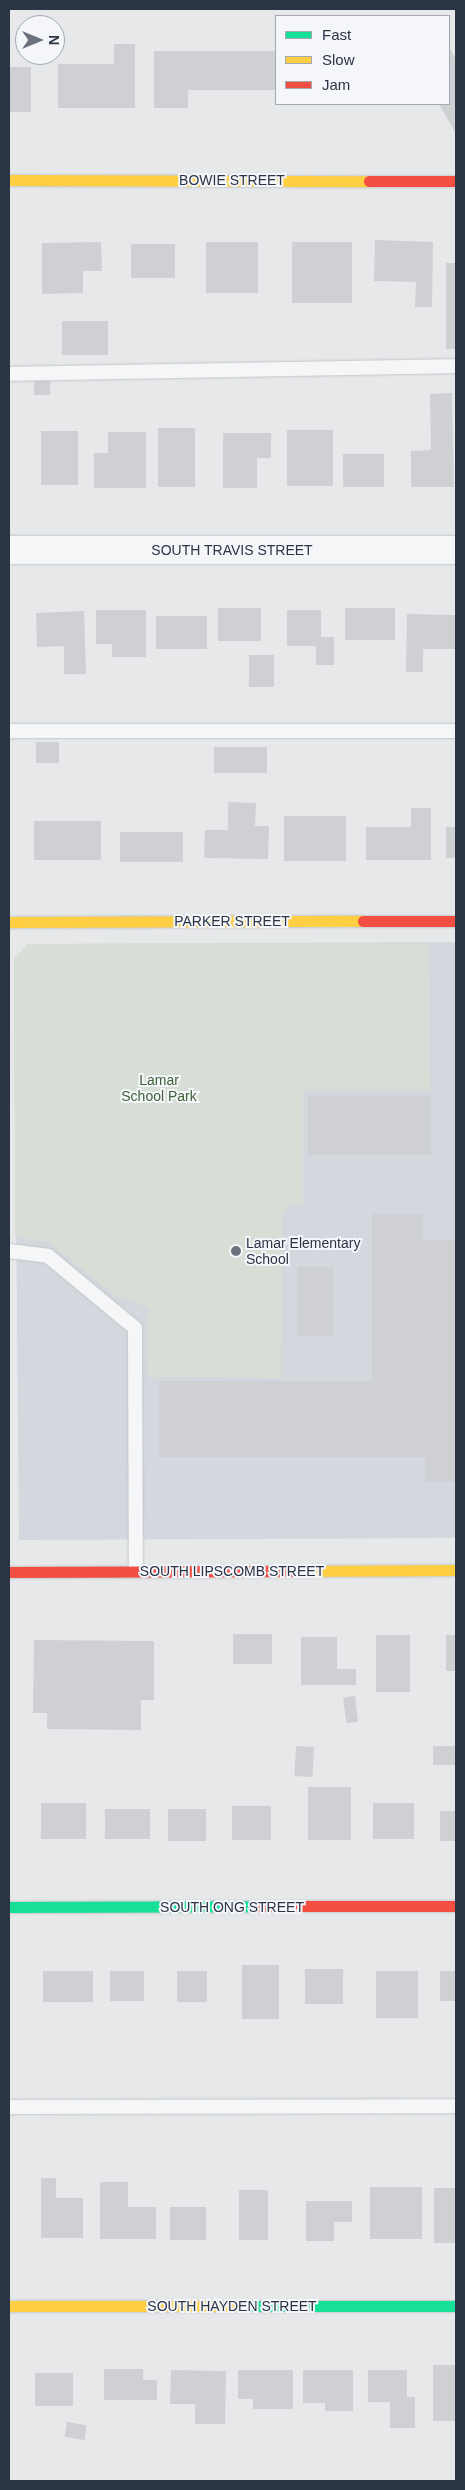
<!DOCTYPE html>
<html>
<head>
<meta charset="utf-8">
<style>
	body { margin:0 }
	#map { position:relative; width:465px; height:2490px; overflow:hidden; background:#e6e8ea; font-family:Arial,sans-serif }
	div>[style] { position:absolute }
	.built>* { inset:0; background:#d4d7dd }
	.green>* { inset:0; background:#d6ded6 }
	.building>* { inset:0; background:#ced0d3; transform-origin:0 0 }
	.roads { filter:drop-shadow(0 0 1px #c4c6c8) drop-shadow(0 0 1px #c4c6c8) }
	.lane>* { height:14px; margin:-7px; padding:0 7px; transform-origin:7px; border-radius:7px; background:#f5f6f7 }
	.street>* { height:28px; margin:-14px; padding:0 14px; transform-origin:14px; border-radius:14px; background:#f5f6f7 }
	.fast>* { height:11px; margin:-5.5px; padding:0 5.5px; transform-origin:5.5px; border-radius:5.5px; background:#16e098 }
	.slow>* { height:11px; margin:-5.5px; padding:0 5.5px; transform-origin:5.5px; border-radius:5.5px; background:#ffcf43 }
	.jam>* { height:11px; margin:-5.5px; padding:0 5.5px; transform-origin:5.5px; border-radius:5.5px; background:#f24e42 }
	.dots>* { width:14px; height:14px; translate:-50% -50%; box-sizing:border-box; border:2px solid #f4f6f9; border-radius:50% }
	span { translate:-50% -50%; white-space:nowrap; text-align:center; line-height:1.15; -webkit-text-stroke:4px #f4f6f9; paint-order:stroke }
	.street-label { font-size:14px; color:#2b3445 }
	.park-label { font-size:14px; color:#3f6138 }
	.poi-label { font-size:14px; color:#2b3445 }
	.left { translate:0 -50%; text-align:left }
	.frame { position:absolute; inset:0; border:10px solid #2b3445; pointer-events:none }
	.legend { position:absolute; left:275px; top:15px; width:175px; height:90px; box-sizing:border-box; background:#f4f6f9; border:1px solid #a4a8b1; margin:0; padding:6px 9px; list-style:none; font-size:15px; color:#2b3445 }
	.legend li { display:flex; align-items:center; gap:10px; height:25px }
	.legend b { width:25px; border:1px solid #a4a8b1 }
	.north { position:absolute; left:15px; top:15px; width:50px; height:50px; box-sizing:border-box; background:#f4f6f9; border:1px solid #a4a8b1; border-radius:50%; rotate:90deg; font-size:14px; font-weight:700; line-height:20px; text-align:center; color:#2b3445 }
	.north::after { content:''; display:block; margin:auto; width:18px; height:22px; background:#6c737f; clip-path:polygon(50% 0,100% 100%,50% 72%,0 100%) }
</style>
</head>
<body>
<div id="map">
	<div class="built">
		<i style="clip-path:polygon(456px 942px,456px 1538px,19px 1540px,14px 959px,28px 944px)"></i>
	</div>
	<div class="green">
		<i style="clip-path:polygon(429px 943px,430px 1090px,303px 1090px,303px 1205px,289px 1206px,282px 1213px,281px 1378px,148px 1377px,148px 1308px,115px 1295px,49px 1242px,15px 1237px,14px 959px,28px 944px)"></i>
	</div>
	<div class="building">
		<i style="clip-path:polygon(114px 44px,135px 44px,135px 108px,58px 108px,58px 64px,114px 64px)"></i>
		<i style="clip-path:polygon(449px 46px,456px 60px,456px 134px,439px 104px,449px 104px)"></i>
		<i style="clip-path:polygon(154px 51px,276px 51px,276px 90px,188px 90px,188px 108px,154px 108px)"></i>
		<i style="left:9px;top:67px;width:22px;height:45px"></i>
		<i style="clip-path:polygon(375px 240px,433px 242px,432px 307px,415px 307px,416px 282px,374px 281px)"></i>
		<i style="clip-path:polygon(101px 242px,102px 271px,83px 271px,83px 293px,42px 294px,42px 243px)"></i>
		<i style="left:206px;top:242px;width:52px;height:51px"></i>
		<i style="left:292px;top:242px;width:60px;height:61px"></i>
		<i style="left:131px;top:244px;width:44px;height:34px"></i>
		<i style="left:446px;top:263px;width:10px;height:86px"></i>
		<i style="left:62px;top:321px;width:46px;height:34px"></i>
		<i style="left:34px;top:378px;width:16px;height:17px"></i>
		<i style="clip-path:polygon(452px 393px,454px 487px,411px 487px,411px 451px,431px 450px,430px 394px)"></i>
		<i style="left:158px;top:428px;width:37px;height:59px"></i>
		<i style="left:287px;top:430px;width:46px;height:56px"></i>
		<i style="left:41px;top:431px;width:37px;height:54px"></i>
		<i style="clip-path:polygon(108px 432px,146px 432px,146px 488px,94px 488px,94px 453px,108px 453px)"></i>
		<i style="clip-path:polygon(223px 433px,271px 433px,271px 458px,257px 458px,257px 488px,223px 488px)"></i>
		<i style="left:343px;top:454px;width:41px;height:33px"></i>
		<i style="left:218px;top:608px;width:43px;height:33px"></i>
		<i style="left:345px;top:608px;width:50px;height:32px"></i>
		<i style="clip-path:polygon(96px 610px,146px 610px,146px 657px,112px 657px,112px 644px,96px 644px)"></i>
		<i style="clip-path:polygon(287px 610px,321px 610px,321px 637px,334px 637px,334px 665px,316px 665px,316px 646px,287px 646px)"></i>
		<i style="clip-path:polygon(84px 611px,86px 674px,64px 674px,64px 646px,37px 647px,36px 613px)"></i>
		<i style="clip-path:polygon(407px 614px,455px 615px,455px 649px,423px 649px,423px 672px,406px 672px)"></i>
		<i style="left:156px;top:616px;width:51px;height:33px"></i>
		<i style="left:249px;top:655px;width:25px;height:32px"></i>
		<i style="left:36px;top:742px;width:23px;height:21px"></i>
		<i style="left:214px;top:747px;width:53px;height:26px"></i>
		<i style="clip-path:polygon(228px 802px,256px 803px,255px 826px,269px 826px,268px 859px,204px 858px,205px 830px,228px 830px)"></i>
		<i style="clip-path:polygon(411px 808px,431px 808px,431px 860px,366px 860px,366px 827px,411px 827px)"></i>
		<i style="left:284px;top:816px;width:62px;height:45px"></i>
		<i style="left:34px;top:821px;width:67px;height:39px"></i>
		<i style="left:446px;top:827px;width:10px;height:31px"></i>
		<i style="left:120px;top:832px;width:63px;height:30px"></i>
		<i style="left:308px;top:1096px;width:123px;height:59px"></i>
		<i style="clip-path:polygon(372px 1214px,423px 1214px,423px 1240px,456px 1240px,456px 1482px,425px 1482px,425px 1457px,159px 1457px,159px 1381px,372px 1381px)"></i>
		<i style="left:297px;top:1267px;width:36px;height:69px"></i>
		<i style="left:233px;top:1634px;width:39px;height:30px"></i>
		<i style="left:376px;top:1635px;width:34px;height:57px"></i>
		<i style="left:446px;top:1635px;width:10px;height:36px"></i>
		<i style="clip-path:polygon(301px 1637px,337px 1637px,337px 1669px,356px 1669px,356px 1685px,301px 1685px)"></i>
		<i style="clip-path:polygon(34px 1640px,154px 1641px,154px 1700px,141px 1700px,141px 1730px,47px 1729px,47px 1713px,33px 1713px)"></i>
		<i style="left:355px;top:1696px;width:26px;height:12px;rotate:83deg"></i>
		<i style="left:296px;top:1746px;width:18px;height:30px;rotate:3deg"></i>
		<i style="left:456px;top:1746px;width:19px;height:23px;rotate:90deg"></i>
		<i style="left:308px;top:1787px;width:43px;height:53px"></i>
		<i style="left:41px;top:1803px;width:45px;height:36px"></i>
		<i style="left:373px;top:1803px;width:41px;height:36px"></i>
		<i style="left:232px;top:1806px;width:39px;height:34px"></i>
		<i style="left:105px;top:1809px;width:45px;height:30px"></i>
		<i style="left:168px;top:1809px;width:38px;height:32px"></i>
		<i style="left:440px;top:1811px;width:16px;height:30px"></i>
		<i style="left:242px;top:1965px;width:37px;height:54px"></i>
		<i style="left:305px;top:1969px;width:38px;height:35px"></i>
		<i style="left:43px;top:1971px;width:50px;height:31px"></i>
		<i style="left:110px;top:1971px;width:34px;height:30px"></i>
		<i style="left:177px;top:1971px;width:30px;height:31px"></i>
		<i style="left:376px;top:1971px;width:42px;height:47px"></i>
		<i style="left:440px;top:1971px;width:16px;height:30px"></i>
		<i style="clip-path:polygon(41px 2178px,56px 2178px,56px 2198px,83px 2198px,83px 2238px,41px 2238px)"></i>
		<i style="clip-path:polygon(100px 2182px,128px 2182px,128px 2207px,156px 2207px,156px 2239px,100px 2239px)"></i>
		<i style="left:370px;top:2187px;width:52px;height:52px"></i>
		<i style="left:434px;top:2188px;width:22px;height:55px"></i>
		<i style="left:239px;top:2190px;width:29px;height:50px"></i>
		<i style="clip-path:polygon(306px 2201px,352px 2201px,352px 2222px,334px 2222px,334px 2241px,306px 2241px)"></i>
		<i style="left:170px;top:2207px;width:36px;height:33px"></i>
		<i style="left:433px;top:2365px;width:23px;height:56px"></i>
		<i style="clip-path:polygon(104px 2369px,143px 2369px,143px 2380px,157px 2380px,157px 2400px,104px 2400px)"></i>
		<i style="clip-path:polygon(171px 2370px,226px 2371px,225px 2424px,195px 2424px,195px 2404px,170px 2404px)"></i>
		<i style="clip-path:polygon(238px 2370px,293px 2370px,293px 2409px,253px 2409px,253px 2399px,238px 2399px)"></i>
		<i style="clip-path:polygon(303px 2370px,353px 2370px,353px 2411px,325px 2411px,325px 2403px,303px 2403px)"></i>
		<i style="clip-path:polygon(368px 2370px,407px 2370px,407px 2397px,415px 2397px,415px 2428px,390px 2428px,390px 2402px,368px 2402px)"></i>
		<i style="left:35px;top:2373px;width:38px;height:33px"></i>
		<i style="left:67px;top:2422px;width:20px;height:15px;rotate:9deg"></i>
	</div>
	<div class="roads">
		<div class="lane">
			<i style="left:9px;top:374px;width:447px;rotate:-1deg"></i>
			<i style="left:9px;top:731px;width:447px"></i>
			<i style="left:9px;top:1251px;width:39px;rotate:7deg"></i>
			<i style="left:48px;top:1256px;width:113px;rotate:39.6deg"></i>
			<i style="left:135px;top:1328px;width:243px;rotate:89.8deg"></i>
			<i style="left:9px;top:2107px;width:447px;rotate:-0.1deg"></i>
		</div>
		<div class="street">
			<i style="left:9px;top:550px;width:447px"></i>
		</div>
		<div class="fast">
			<i style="left:9px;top:1907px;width:245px;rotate:-0.2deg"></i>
			<i style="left:246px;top:2306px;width:210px"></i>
		</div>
		<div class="slow">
			<i style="left:9px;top:180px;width:360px;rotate:0.2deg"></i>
			<i style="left:9px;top:922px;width:354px;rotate:-0.2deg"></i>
			<i style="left:303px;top:1571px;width:153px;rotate:-0.4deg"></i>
			<i style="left:9px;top:2306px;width:237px"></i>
		</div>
		<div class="jam">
			<i style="left:369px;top:181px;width:87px"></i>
			<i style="left:363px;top:921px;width:93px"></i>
			<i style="left:9px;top:1572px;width:294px;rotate:-0.2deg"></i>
			<i style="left:254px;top:1906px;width:202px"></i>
		</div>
	</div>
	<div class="dots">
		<i style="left:236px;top:1251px;background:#6c737f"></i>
	</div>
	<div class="street-label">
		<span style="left:232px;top:180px">BOWIE STREET</span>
		<span style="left:232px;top:550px">SOUTH TRAVIS STREET</span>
		<span style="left:232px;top:921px">PARKER STREET</span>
		<span style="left:232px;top:1571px">SOUTH LIPSCOMB STREET</span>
		<span style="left:232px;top:1907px">SOUTH ONG STREET</span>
		<span style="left:232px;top:2306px">SOUTH HAYDEN STREET</span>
	</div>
	<div class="park-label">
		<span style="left:159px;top:1088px">Lamar<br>School Park</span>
	</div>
	<div class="poi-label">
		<span class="left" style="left:246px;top:1251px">Lamar Elementary<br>School</span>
	</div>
	<div class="frame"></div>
	<ul class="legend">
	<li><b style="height:6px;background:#16e098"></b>Fast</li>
	<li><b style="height:6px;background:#ffcf43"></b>Slow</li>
	<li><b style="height:6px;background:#f24e42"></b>Jam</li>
	</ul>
	<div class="north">N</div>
</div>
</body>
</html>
